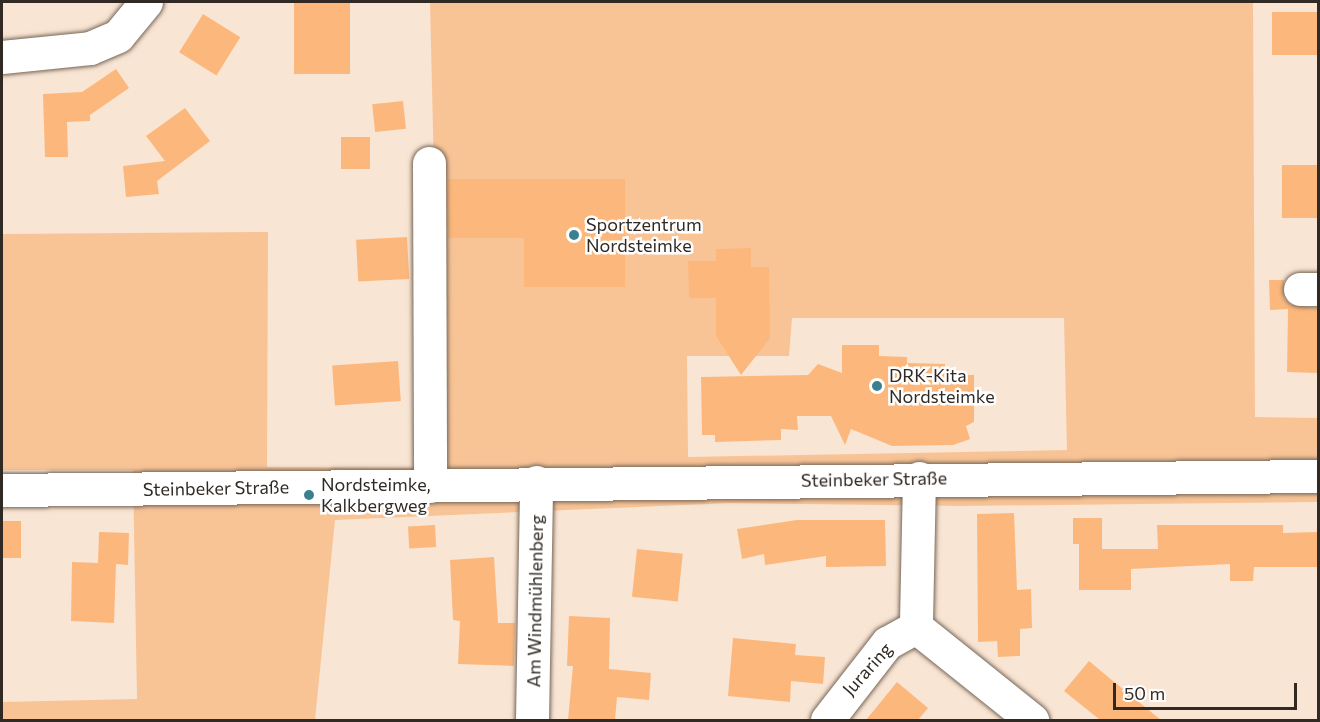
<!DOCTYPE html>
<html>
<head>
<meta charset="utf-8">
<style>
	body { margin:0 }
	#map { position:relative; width:1320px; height:722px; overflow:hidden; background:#f9e5d4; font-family:Commissioner,sans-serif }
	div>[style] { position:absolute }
	.green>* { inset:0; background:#f8c496 }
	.building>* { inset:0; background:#fcb87c; transform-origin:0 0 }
	.roads { filter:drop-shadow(0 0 2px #776657) drop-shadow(0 0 2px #776657) }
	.minor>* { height:33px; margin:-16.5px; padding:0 16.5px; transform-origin:16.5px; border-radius:16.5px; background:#fff }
	.dots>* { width:16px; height:16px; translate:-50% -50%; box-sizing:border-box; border:3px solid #fff; border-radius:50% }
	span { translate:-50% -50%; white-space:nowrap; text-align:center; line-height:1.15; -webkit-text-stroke:5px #fff; paint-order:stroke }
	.poi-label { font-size:18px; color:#312a24 }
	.left { translate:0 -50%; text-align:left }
	.street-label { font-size:18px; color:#312a24 }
	.frame { position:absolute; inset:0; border:3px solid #312a24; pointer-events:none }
	.scale { position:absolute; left:1113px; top:683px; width:184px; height:27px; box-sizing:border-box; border:3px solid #312a24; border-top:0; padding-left:8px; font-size:18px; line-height:21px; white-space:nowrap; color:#312a24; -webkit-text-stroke:4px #fff; paint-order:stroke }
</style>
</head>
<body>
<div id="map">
	<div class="green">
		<i style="clip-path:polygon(evenodd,430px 2px,1253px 2px,1255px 417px,1318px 418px,1318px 502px,962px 506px,730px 503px,335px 520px,315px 720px,2px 720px,2px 702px,137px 699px,133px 470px,2px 470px,2px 234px,268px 232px,267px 467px,422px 468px,437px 300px,430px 2px,792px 318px,1064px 318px,1067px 450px,688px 457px,687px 356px,789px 356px,792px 318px)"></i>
	</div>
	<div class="building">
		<i style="left:294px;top:2px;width:56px;height:72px"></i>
		<i style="left:1272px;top:12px;width:46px;height:43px"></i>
		<i style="left:203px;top:14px;width:44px;height:45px;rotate:32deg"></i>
		<i style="clip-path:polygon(116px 69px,129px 88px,90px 115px,90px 121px,67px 122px,68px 157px,45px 157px,43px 94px,82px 92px)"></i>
		<i style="left:403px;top:101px;width:28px;height:31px;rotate:84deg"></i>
		<i style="clip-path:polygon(185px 108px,210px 141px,157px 181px,159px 194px,126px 197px,123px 166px,165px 161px,146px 136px)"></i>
		<i style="left:341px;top:137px;width:29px;height:32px"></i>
		<i style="left:1318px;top:165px;width:53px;height:36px;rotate:90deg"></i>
		<i style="clip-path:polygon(448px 179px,625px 179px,625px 287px,524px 287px,524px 238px,448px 238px)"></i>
		<i style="left:407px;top:237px;width:42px;height:51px;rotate:87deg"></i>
		<i style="clip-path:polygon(751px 248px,751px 267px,769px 267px,770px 338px,741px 375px,716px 336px,716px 298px,689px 298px,688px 261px,716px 261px,716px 249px)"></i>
		<i style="clip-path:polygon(1269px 280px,1284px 280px,1284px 298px,1291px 305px,1318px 308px,1318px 373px,1287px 372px,1288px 309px,1270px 310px)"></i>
		<i style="clip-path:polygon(842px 345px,879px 345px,879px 356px,907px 357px,907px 363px,945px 364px,945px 375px,974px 375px,974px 422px,966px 426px,970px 439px,953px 445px,892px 446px,851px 429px,845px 445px,831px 416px,797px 416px,798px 430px,781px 429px,781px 440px,715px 442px,715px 435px,702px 435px,701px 377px,808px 375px,818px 364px,842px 373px)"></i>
		<i style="left:398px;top:361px;width:40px;height:66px;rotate:86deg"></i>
		<i style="clip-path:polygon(1014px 513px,1017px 590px,1031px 589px,1032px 628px,1020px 629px,1020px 656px,998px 657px,997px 641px,978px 642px,977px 514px)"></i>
		<i style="clip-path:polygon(1073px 518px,1102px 518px,1102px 549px,1158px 549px,1157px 525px,1283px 525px,1283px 533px,1318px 532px,1318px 567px,1254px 567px,1253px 581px,1230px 581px,1230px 564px,1131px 569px,1131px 590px,1079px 590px,1079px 544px,1073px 544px)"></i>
		<i style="clip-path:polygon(797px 520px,885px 520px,886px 566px,826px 567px,826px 556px,765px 565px,764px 554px,742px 559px,737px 529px)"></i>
		<i style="left:21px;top:521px;width:37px;height:19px;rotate:90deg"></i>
		<i style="left:435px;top:525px;width:22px;height:27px;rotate:87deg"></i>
		<i style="clip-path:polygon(99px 532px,129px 533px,128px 565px,116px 564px,114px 623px,71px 621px,72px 562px,98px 563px)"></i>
		<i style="left:637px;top:549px;width:46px;height:48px;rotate:6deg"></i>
		<i style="clip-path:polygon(494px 557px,498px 623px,515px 623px,514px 666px,458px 664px,460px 621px,453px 620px,450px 560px)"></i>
		<i style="clip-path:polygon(569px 616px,610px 618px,609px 669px,651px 673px,649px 700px,617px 697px,615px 720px,568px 720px,573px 666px,567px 666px)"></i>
		<i style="clip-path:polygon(733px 638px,796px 644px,795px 655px,825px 657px,823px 684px,791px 681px,790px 702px,728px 696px)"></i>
		<i style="clip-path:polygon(1089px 661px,1113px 681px,1161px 720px,1100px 720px,1064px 691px)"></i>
		<i style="clip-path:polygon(897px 682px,928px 708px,918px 720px,866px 720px)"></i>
	</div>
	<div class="roads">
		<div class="minor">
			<i style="left:2px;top:57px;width:88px;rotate:-5.8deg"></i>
			<i style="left:90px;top:48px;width:30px;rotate:-23deg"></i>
			<i style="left:118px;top:36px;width:44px;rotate:-50.5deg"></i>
			<i style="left:429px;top:163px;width:323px;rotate:89.8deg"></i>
			<i style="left:1300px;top:289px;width:18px"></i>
			<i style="left:919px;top:478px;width:149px;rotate:91.2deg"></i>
			<i style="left:916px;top:627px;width:149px;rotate:38.7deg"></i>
			<i style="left:2px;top:490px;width:1316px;rotate:-0.61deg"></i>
			<i style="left:532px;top:720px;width:238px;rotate:-89deg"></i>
			<i style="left:827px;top:720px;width:98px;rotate:-52.1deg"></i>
			<i style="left:887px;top:643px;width:33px;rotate:-29deg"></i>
		</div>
	</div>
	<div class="dots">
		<i style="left:574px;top:235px;background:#3b808d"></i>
		<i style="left:877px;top:386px;background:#3b808d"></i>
		<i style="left:309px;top:495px;background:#3b808d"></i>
	</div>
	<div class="poi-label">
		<span class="left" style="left:586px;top:235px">Sportzentrum<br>Nordsteimke</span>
		<span class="left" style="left:889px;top:386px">DRK-Kita<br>Nordsteimke</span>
		<span class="left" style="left:321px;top:495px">Nordsteimke,<br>Kalkbergweg</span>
	</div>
	<div class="street-label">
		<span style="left:874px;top:479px;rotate:-1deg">Steinbeker Straße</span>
		<span style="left:216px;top:488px;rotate:-1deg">Steinbeker Straße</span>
		<span style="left:535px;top:601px;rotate:-89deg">Am Windmühlenberg</span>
		<span style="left:867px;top:669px;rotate:-48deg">Juraring</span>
	</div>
	<div class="frame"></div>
	<div class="scale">50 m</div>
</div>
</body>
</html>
